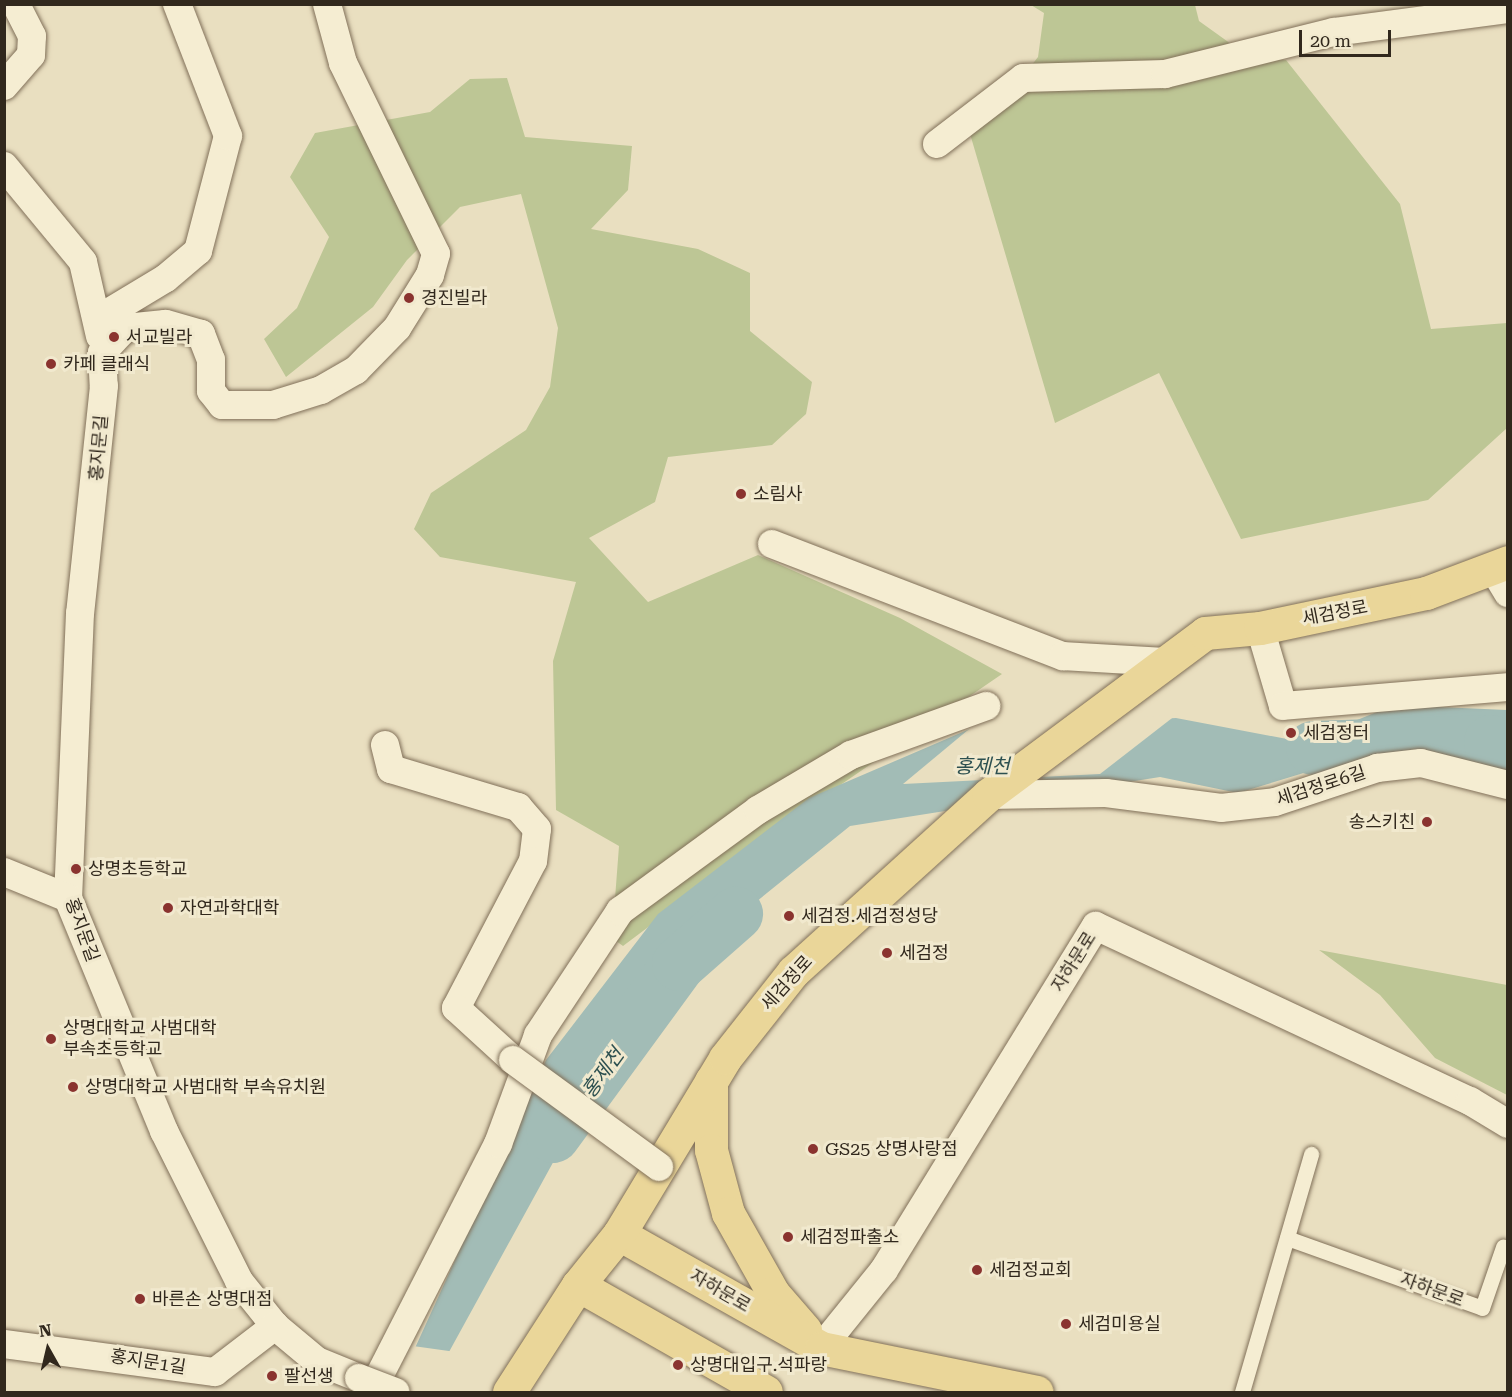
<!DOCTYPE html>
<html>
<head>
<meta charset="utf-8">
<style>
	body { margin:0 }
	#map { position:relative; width:1512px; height:1397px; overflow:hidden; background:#e9dfc0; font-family:"Roboto Serif","Noto Sans KR",serif }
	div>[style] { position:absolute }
	.green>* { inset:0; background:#bdc695 }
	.water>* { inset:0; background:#a2bcb6 }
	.pier>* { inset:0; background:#e9dfc0 }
	.river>* { height:54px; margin:-27px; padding:0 27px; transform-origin:27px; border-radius:27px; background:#a2bcb6 }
	.roads { filter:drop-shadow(0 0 2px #817059) drop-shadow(0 0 2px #817059) }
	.lane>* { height:15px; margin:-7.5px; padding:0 7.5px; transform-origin:7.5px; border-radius:7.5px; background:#f5edd2 }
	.street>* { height:28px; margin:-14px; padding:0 14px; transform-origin:14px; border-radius:14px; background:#f5edd2 }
	.primary>* { height:33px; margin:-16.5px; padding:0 16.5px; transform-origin:16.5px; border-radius:16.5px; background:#ead699 }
	.bridges { filter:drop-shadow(0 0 2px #817059) drop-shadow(0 0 2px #817059) }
	.street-bridge>* { height:28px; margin:-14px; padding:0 14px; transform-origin:14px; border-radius:14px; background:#f5edd2 }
	.dots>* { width:16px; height:16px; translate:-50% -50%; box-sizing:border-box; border:3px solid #f1e9ce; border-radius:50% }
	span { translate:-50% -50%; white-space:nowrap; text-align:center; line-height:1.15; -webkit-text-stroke:6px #f1e9ce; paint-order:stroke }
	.poi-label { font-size:18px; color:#31281d }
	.left { translate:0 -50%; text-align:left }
	.right { translate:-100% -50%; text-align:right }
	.street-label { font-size:18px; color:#31281d }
	.water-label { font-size:20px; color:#2d5050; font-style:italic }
	.frame { position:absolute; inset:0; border:6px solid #31281d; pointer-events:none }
	.north { position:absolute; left:18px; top:1319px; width:60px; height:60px; -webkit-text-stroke:4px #f1e9ce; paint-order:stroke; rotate:352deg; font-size:16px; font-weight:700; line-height:24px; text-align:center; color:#31281d }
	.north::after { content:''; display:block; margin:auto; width:21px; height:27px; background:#31281d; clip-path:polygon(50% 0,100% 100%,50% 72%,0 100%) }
	.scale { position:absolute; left:1299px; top:30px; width:92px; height:27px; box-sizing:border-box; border:3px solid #31281d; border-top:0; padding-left:8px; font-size:18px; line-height:21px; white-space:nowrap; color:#31281d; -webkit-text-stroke:4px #f1e9ce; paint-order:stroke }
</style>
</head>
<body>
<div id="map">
	<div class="green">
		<i style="clip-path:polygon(1031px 5px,1195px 5px,1199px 21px,1252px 59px,1286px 60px,1400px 204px,1431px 329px,1507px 323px,1507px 428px,1428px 500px,1241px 539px,1159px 373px,1055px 423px,968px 127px,996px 111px,1038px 57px,1044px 13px)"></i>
		<i style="clip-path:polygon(507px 78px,525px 137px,632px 146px,628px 190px,591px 229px,698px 249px,750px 273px,750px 331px,812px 382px,806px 414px,772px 445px,668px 457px,655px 502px,589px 538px,648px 602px,758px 555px,900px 618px,1002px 674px,804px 810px,623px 946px,612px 938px,619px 846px,556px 810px,553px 661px,576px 582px,440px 557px,414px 529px,431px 493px,526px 430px,550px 387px,558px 328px,521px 194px,460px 207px,407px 260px,373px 307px,286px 377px,264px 339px,297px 308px,329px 237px,290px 177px,315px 133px,430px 112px,470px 79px)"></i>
		<i style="clip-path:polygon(1319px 950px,1507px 985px,1507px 1095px,1435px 1058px,1380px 995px)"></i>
	</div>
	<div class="water">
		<i style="clip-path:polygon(1394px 705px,1507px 710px,1507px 755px,1415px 739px,1238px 793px,1160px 777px,850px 826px,679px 964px,595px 1086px,427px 1392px,395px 1392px,546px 1060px,658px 914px,809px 798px,972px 728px,1176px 718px,1303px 742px)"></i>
	</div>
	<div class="pier">
		<i style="clip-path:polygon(1176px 715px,1100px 774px,903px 784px,974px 725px)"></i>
		<i style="clip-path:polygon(413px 1346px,456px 1352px,430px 1392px,392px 1392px)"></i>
	</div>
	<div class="river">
		<i style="left:1313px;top:748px;width:178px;rotate:-1.9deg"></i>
		<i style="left:1491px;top:742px;width:17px;rotate:13deg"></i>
		<i style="left:553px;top:1136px;width:213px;rotate:-53.8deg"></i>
		<i style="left:679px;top:964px;width:76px;rotate:-41.3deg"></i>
	</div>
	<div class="roads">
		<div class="lane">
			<i style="left:1287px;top:1238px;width:207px;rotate:19.7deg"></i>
			<i style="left:1482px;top:1308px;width:65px;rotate:-71deg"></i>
			<i style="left:1242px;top:1392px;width:248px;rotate:-73.8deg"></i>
		</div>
		<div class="street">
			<i style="left:327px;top:4px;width:61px;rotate:74.8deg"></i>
			<i style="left:343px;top:63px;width:212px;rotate:64deg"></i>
			<i style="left:436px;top:254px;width:22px;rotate:106deg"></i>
			<i style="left:430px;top:275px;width:62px;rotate:121.9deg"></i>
			<i style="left:397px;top:328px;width:59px;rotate:134.3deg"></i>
			<i style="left:356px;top:370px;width:40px;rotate:150.3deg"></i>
			<i style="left:321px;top:390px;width:50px;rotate:162.6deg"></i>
			<i style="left:273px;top:405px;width:51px;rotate:180deg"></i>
			<i style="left:222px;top:405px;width:18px;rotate:-128deg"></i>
			<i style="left:211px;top:391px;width:31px;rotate:-90deg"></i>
			<i style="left:211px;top:360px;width:28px;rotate:-111deg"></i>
			<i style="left:201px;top:334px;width:37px;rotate:-164deg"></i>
			<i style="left:165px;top:324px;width:40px;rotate:174.3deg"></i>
			<i style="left:125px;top:328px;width:34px;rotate:133deg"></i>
			<i style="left:102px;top:353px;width:33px;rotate:87deg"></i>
			<i style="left:104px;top:386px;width:228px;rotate:96deg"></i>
			<i style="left:80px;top:613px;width:285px;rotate:92.4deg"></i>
			<i style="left:68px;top:898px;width:252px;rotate:67.6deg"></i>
			<i style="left:164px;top:1131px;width:168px;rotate:63.4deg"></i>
			<i style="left:239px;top:1281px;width:58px;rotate:51.3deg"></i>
			<i style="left:275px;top:1326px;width:55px;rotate:39.8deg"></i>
			<i style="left:317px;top:1361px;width:45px;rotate:22deg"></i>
			<i style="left:4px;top:86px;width:41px;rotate:-48.9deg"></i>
			<i style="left:31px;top:55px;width:19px;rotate:-87deg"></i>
			<i style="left:32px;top:36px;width:36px;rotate:-117deg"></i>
			<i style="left:937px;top:144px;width:108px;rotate:-37.5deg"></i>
			<i style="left:1023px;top:78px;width:142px;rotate:-1.6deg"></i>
			<i style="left:1165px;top:74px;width:174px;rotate:-14deg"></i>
			<i style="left:1334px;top:32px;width:176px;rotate:-7.5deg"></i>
			<i style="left:4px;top:166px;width:124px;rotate:50.5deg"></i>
			<i style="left:83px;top:262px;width:76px;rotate:77.1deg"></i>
			<i style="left:98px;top:319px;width:79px;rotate:-31.1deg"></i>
			<i style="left:166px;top:278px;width:42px;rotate:-40.2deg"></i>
			<i style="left:198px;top:251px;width:119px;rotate:-75.4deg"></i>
			<i style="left:228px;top:136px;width:142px;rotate:-111.1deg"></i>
			<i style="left:772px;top:544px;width:312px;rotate:21.1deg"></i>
			<i style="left:1063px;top:656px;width:101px;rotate:3.4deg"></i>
			<i style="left:1494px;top:570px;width:27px;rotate:59deg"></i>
			<i style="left:1260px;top:628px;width:81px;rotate:73.6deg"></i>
			<i style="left:1283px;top:706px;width:226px;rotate:-4.8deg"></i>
			<i style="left:385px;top:745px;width:25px;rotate:76deg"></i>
			<i style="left:391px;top:769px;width:133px;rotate:16.7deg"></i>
			<i style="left:518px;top:807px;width:29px;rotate:49deg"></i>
			<i style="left:537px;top:829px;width:32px;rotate:97deg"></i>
			<i style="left:533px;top:861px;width:166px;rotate:117.6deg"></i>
			<i style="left:456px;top:1008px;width:77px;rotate:42.4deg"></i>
			<i style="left:988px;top:795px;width:118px;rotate:-1deg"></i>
			<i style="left:1106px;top:793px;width:116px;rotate:7.4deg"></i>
			<i style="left:1221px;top:808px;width:54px;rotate:-6.3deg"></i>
			<i style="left:1275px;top:802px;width:108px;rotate:-18.4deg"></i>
			<i style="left:1377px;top:768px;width:44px;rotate:-6.5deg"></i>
			<i style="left:1421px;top:763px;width:90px;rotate:14.2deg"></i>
			<i style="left:4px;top:872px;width:69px;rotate:22.1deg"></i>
			<i style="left:4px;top:1344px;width:213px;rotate:7.6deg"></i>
			<i style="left:215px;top:1372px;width:76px;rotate:-37.5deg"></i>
			<i style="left:821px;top:1348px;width:100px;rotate:-51.1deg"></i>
			<i style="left:884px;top:1270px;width:404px;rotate:-58.4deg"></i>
			<i style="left:1096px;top:926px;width:413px;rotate:25.1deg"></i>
			<i style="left:1470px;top:1101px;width:44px;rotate:31.2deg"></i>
			<i style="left:371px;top:1392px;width:279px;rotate:-62.9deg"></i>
			<i style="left:498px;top:1144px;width:116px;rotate:-69.8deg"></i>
			<i style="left:538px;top:1035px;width:149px;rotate:-56.5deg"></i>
			<i style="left:620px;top:911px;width:171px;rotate:-36.2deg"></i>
			<i style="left:758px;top:810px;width:108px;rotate:-30.6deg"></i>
			<i style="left:851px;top:755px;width:144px;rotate:-19.9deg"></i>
		</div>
		<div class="primary">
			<i style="left:711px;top:1081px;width:69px;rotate:90deg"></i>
			<i style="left:711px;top:1150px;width:65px;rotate:74.9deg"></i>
			<i style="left:728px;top:1213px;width:92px;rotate:60.6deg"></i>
			<i style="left:773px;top:1293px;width:49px;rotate:49.1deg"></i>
			<i style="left:619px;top:1234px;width:232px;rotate:29.4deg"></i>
			<i style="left:821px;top:1348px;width:220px;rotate:11.5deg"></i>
			<i style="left:578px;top:1285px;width:216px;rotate:29.6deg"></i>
			<i style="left:509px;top:1392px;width:127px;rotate:-57.2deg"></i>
			<i style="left:578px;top:1285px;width:65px;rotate:-51.2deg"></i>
			<i style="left:619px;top:1234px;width:205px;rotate:-58.9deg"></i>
			<i style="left:725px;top:1058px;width:110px;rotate:-51.7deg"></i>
			<i style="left:793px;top:972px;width:263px;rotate:-42.2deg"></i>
			<i style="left:988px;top:795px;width:271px;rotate:-36.7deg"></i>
			<i style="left:1205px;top:633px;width:55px;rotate:-5.2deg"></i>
			<i style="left:1260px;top:628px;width:170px;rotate:-11.9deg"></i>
			<i style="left:1426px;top:593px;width:88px;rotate:-20.7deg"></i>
		</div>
	</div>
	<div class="bridges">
		<div class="street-bridge">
			<i style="left:513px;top:1060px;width:181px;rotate:36.2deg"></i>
			<i style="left:359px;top:1378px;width:39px;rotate:21deg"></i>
		</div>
	</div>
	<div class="dots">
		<i style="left:409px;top:298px;background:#8a332f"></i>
		<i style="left:114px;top:337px;background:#8a332f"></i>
		<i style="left:51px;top:364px;background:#8a332f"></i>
		<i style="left:741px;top:494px;background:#8a332f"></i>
		<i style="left:1291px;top:733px;background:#8a332f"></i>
		<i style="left:1427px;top:822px;background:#8a332f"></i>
		<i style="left:76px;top:869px;background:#8a332f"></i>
		<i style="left:168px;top:908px;background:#8a332f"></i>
		<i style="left:789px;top:916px;background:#8a332f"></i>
		<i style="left:887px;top:953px;background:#8a332f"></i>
		<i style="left:51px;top:1039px;background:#8a332f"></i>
		<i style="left:73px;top:1087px;background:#8a332f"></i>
		<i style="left:813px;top:1149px;background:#8a332f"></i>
		<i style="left:788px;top:1237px;background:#8a332f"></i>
		<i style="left:977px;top:1270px;background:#8a332f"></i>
		<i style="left:140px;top:1299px;background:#8a332f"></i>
		<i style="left:1066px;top:1324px;background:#8a332f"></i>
		<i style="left:678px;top:1365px;background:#8a332f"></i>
		<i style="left:272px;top:1376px;background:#8a332f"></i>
	</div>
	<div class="poi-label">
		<span class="left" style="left:421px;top:298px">경진빌라</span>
		<span class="left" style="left:126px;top:337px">서교빌라</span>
		<span class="left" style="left:63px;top:364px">카페 클래식</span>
		<span class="left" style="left:753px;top:494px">소림사</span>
		<span class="left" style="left:1303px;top:733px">세검정터</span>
		<span class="right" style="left:1415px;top:822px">송스키친</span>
		<span class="left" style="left:88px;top:869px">상명초등학교</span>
		<span class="left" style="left:180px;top:908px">자연과학대학</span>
		<span class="left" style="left:801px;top:916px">세검정.세검정성당</span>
		<span class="left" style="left:899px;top:953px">세검정</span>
		<span class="left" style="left:63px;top:1039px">상명대학교 사범대학<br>부속초등학교</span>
		<span class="left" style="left:85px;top:1087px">상명대학교 사범대학 부속유치원</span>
		<span class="left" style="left:825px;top:1149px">GS25 상명사랑점</span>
		<span class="left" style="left:800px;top:1237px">세검정파출소</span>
		<span class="left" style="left:989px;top:1270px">세검정교회</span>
		<span class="left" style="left:152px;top:1299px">바른손 상명대점</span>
		<span class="left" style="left:1078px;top:1324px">세검미용실</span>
		<span class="left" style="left:690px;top:1365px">상명대입구.석파랑</span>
		<span class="left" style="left:284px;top:1376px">팔선생</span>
	</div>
	<div class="street-label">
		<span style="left:99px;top:448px;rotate:-85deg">홍지문길</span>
		<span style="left:1335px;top:613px;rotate:-11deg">세검정로</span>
		<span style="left:1321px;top:786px;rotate:-18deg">세검정로6길</span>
		<span style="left:82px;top:930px;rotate:70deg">홍지문길</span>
		<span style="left:1074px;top:962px;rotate:-58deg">자하문로</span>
		<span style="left:787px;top:983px;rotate:-48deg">세검정로</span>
		<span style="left:1432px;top:1290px;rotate:20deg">자하문로</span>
		<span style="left:720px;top:1291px;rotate:30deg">자하문로</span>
		<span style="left:148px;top:1362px;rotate:9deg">홍지문1길</span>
	</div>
	<div class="water-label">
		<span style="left:982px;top:766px">홍제천</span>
		<span style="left:603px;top:1073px;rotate:-54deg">홍제천</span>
	</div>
	<div class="frame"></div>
	<div class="north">N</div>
	<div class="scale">20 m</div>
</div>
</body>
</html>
